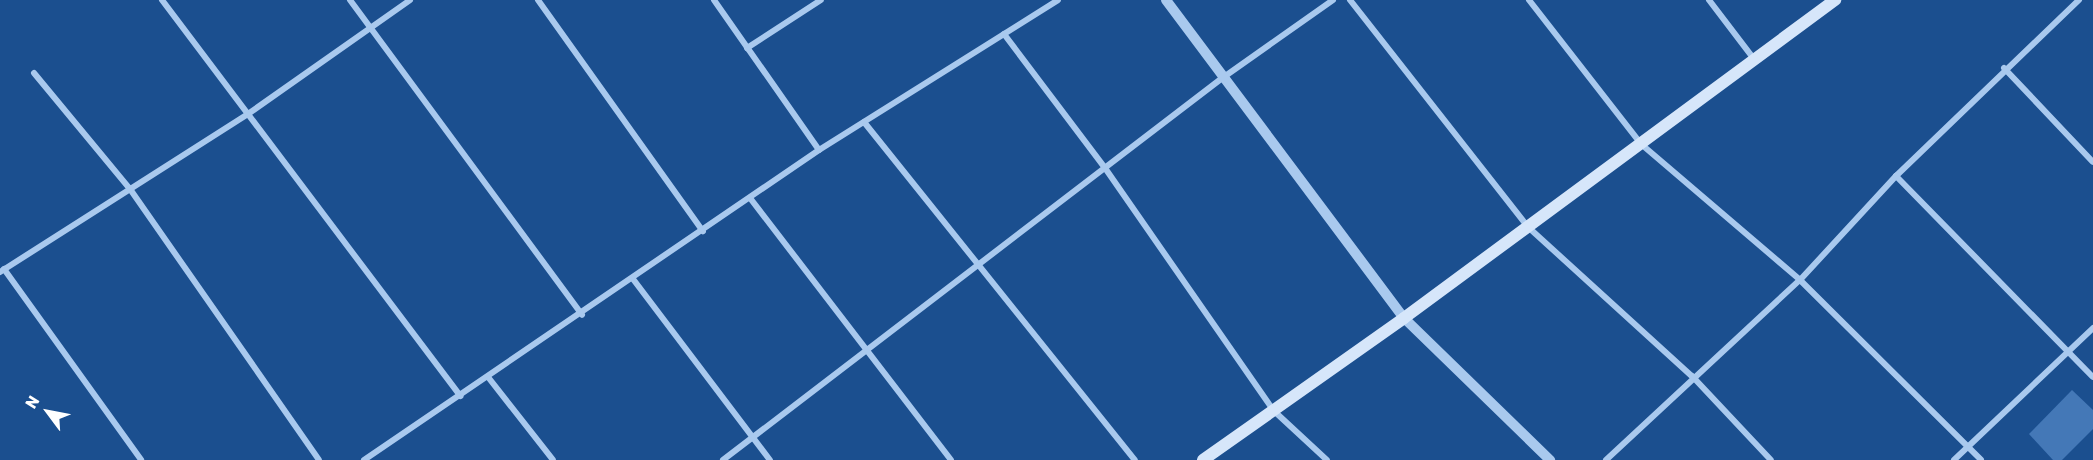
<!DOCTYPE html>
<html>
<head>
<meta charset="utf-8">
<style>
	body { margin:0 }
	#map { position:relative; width:2093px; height:460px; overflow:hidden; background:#1b4f8f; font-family:Rubik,sans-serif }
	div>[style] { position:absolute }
	.building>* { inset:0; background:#4478b7 }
	.minor>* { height:6px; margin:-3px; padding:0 3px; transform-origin:3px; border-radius:3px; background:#a9c9ee }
	.tertiary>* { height:10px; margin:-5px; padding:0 5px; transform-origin:5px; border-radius:5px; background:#a9c9ee }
	.secondary>* { height:12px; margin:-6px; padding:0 6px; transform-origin:6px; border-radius:6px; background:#d6e6fa }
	span { translate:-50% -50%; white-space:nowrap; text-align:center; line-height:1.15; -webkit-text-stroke:5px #1b4f8f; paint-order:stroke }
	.north { position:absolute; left:18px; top:382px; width:60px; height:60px; -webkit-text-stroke:4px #1b4f8f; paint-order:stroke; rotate:302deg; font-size:16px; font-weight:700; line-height:24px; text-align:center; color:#fff }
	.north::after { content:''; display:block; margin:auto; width:21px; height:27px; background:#fff; clip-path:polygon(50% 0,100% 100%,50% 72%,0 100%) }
</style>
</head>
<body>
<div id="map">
	<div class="building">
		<i style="clip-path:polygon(2072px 390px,2093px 410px,2093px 429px,2062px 460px,2053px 460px,2029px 434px)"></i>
	</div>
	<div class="minor">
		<i style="left:162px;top:0;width:496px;rotate:53deg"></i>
		<i style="left:350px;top:0;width:391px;rotate:53.6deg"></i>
		<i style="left:538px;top:0;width:284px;rotate:54.5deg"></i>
		<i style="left:714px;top:0;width:183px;rotate:55deg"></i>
		<i style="left:1350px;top:0;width:288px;rotate:51.9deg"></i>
		<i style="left:1528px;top:227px;width:222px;rotate:42.3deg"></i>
		<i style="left:1692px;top:376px;width:115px;rotate:46.8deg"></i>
		<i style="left:1529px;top:0;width:182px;rotate:52.1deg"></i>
		<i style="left:1641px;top:144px;width:209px;rotate:40.5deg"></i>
		<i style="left:1800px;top:280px;width:255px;rotate:44.8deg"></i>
		<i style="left:1709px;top:0;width:74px;rotate:52.7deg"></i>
		<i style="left:1004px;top:34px;width:168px;rotate:53deg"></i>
		<i style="left:1105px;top:168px;width:296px;rotate:55.2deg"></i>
		<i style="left:1274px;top:411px;width:72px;rotate:42.8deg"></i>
		<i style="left:747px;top:48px;width:88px;rotate:-33deg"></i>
		<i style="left:2004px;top:68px;width:129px;rotate:46.6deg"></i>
		<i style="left:34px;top:73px;width:151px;rotate:50.4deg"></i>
		<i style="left:130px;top:189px;width:330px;rotate:55.1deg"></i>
		<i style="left:864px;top:122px;width:433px;rotate:51.3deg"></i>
		<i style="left:1896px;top:176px;width:281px;rotate:45.6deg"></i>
		<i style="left:750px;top:198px;width:330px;rotate:52.5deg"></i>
		<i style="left:4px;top:269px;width:235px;rotate:54.3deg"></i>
		<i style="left:0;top:272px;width:294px;rotate:-32.5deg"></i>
		<i style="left:248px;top:114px;width:198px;rotate:-35.1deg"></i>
		<i style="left:633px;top:279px;width:227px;rotate:52.9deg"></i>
		<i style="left:488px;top:377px;width:105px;rotate:51.9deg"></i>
		<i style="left:364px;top:460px;width:551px;rotate:-34.27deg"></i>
		<i style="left:819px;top:150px;width:282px;rotate:-32.1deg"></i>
		<i style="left:723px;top:460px;width:627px;rotate:-37.42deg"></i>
		<i style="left:1221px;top:79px;width:137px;rotate:-35.2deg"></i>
		<i style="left:1606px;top:460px;width:265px;rotate:-42.9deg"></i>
		<i style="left:1800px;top:280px;width:142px;rotate:-47.3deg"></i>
		<i style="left:1896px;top:176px;width:254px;rotate:-43.9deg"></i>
		<i style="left:1954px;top:460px;width:192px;rotate:-43.5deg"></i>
	</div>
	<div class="tertiary">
		<i style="left:1166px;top:0;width:397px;rotate:53.2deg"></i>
		<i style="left:1404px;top:318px;width:204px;rotate:44.2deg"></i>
	</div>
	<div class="secondary">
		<i style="left:1203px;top:460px;width:246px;rotate:-35.2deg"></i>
		<i style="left:1404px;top:318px;width:536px;rotate:-36.42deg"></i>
	</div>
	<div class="north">N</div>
</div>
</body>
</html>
